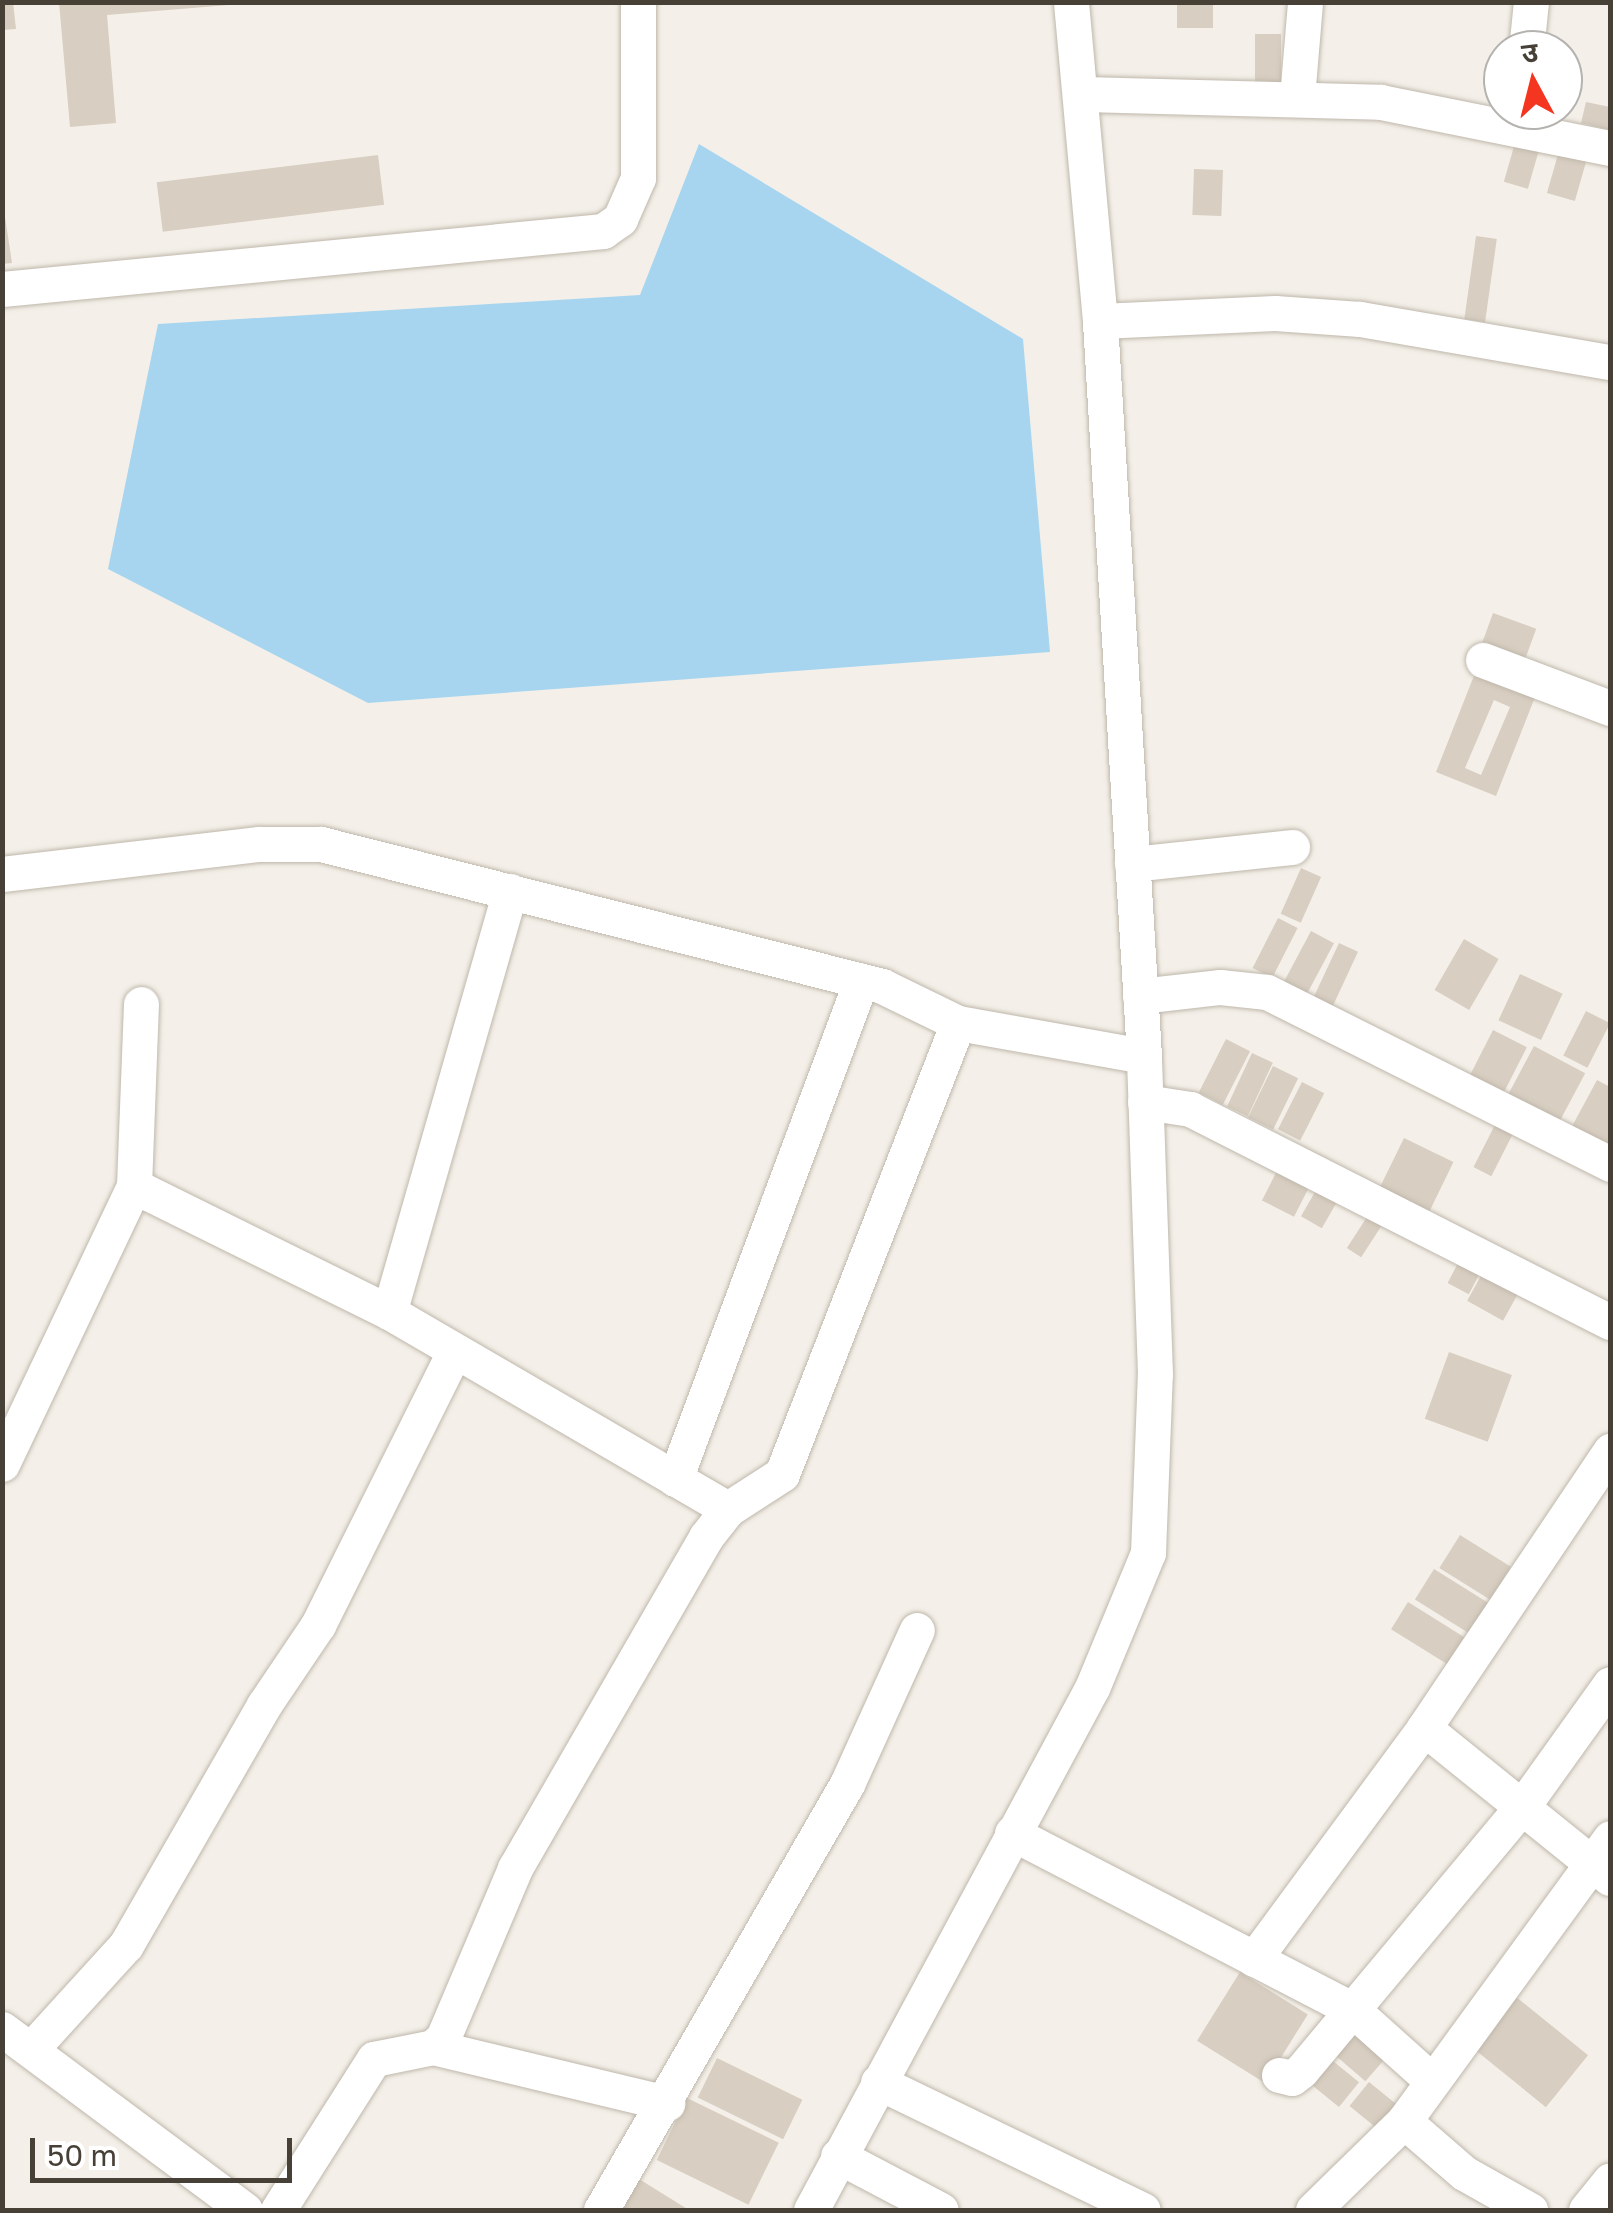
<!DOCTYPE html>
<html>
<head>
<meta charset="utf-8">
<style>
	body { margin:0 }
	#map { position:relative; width:1613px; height:2213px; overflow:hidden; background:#f4f0e9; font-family:"Golos Text","Noto Sans Devanagari",sans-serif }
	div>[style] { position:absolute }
	.water>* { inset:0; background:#a7d5ef }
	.building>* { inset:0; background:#d8cec1; transform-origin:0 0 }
	.roads { filter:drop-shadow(0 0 2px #bfb7ab) drop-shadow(0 0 2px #bfb7ab) }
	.minor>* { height:35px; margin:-17.5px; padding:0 17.5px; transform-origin:17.5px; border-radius:17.5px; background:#fff }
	span { translate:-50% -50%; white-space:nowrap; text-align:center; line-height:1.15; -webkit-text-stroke:9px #fff; paint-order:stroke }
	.frame { position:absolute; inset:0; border:5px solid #474037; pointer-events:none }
	.north { position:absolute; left:1483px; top:30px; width:100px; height:100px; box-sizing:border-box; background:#fff; border:2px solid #b5b3af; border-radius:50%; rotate:353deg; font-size:28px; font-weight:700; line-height:40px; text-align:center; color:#474037 }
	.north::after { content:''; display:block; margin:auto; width:35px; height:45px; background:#f4351f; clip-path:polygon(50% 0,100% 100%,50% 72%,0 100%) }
	.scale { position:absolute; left:30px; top:2138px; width:262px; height:45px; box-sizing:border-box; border:5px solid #474037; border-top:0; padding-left:12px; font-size:30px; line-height:35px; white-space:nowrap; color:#474037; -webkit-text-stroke:8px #fff; paint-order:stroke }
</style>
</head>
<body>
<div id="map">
	<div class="water">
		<i style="clip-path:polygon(699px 144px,1023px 339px,1050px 652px,368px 703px,108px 569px,158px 324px,640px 295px)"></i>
	</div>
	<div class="building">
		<i style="clip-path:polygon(2px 2px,13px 2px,16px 29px,2px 30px)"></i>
		<i style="clip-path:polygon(59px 2px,229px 2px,229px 5px,107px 15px,116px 123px,70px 127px)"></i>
		<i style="left:1177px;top:2px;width:36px;height:26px"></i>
		<i style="left:1255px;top:34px;width:26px;height:54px"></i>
		<i style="clip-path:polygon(1586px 102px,1610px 107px,1610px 130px,1581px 123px)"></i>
		<i style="left:1519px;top:129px;width:25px;height:55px;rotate:16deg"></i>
		<i style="left:1561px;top:144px;width:29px;height:51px;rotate:16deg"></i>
		<i style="left:378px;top:155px;width:50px;height:223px;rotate:83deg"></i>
		<i style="left:1194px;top:169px;width:29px;height:46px;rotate:2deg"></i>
		<i style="clip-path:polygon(2px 197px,12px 263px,2px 264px)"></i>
		<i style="left:1476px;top:236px;width:21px;height:84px;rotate:8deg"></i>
		<i style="left:1493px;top:613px;width:46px;height:39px;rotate:20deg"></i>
		<i style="clip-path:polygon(evenodd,1477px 668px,1537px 692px,1496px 796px,1436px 772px,1477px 668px,1494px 700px,1510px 707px,1481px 775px,1465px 768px,1494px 700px)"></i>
		<i style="left:1301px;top:868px;width:22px;height:50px;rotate:24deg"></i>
		<i style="left:1278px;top:918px;width:22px;height:56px;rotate:27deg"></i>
		<i style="left:1311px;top:931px;width:26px;height:59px;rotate:28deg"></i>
		<i style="left:1464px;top:939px;width:40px;height:59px;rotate:30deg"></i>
		<i style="left:1339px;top:943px;width:21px;height:63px;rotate:25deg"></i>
		<i style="left:1520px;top:974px;width:47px;height:51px;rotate:25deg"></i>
		<i style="left:1586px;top:1011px;width:27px;height:50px;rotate:27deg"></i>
		<i style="left:1493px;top:1030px;width:38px;height:51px;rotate:27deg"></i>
		<i style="left:1226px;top:1039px;width:27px;height:60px;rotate:27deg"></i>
		<i style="left:1534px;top:1046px;width:58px;height:55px;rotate:28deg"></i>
		<i style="left:1252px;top:1053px;width:23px;height:59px;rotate:25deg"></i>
		<i style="left:1273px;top:1066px;width:28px;height:57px;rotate:26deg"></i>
		<i style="clip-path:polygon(1597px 1080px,1610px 1087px,1610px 1151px,1570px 1130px)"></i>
		<i style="left:1302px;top:1082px;width:25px;height:53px;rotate:27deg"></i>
		<i style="left:1498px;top:1119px;width:20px;height:54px;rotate:27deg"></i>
		<i style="left:1404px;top:1138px;width:55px;height:56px;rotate:26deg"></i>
		<i style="left:1281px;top:1163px;width:36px;height:42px;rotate:27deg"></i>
		<i style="left:1319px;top:1185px;width:24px;height:36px;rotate:30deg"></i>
		<i style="left:1367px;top:1217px;width:17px;height:37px;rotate:33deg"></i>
		<i style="left:1464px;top:1252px;width:24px;height:35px;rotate:28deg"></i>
		<i style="left:1487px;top:1265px;width:41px;height:41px;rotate:29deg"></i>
		<i style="left:1449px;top:1352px;width:67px;height:71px;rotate:20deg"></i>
		<i style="left:1460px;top:1535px;width:60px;height:39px;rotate:32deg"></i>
		<i style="left:1434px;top:1569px;width:67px;height:36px;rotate:32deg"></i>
		<i style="left:1408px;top:1602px;width:66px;height:32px;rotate:32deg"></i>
		<i style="left:1240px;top:1972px;width:80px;height:81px;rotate:32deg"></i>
		<i style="left:1515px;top:1996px;width:94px;height:67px;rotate:39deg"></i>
		<i style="left:1349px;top:2030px;width:46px;height:28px;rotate:41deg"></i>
		<i style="left:1328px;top:2057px;width:40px;height:32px;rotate:39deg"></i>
		<i style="left:717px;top:2058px;width:95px;height:44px;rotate:26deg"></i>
		<i style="left:1369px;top:2082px;width:40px;height:31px;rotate:39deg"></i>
		<i style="left:687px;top:2098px;width:102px;height:69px;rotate:26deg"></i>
		<i style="clip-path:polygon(639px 2179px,689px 2210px,620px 2210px)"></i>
	</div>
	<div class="roads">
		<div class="minor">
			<i style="left:1526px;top:50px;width:48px;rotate:-84.1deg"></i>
			<i style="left:1082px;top:94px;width:299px;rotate:1.5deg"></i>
			<i style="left:1381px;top:102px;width:234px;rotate:11.4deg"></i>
			<i style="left:1297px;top:98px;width:96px;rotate:-85.2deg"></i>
			<i style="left:2px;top:289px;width:604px;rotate:-5.51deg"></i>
			<i style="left:603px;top:231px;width:21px;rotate:-35deg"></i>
			<i style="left:620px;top:219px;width:45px;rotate:-66.3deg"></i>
			<i style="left:638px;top:178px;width:176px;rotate:-90deg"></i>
			<i style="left:1100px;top:321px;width:175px;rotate:-2.6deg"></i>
			<i style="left:1275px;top:313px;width:85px;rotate:4deg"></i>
			<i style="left:1360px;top:319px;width:254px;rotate:9.8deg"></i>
			<i style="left:1483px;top:660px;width:136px;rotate:20.7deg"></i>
			<i style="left:1132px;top:864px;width:161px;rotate:-6.1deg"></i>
			<i style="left:2px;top:874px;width:259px;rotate:-6.7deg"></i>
			<i style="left:259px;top:844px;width:62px"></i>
			<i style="left:321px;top:844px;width:579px;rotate:14.2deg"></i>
			<i style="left:882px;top:986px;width:85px;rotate:26deg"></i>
			<i style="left:958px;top:1023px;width:189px;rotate:10.1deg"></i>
			<i style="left:510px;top:891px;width:438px;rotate:106deg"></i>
			<i style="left:389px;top:1312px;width:392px;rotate:30.2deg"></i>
			<i style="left:1140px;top:996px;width:81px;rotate:-6.4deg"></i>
			<i style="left:1220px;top:987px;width:47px;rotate:6.1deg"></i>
			<i style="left:1267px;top:992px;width:384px;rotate:26.6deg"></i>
			<i style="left:1145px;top:1102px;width:46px;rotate:8.8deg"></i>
			<i style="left:1190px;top:1109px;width:471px;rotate:26.9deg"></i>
			<i style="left:134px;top:1186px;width:284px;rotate:26.3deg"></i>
			<i style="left:2px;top:1464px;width:308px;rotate:-64.6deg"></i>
			<i style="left:134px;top:1186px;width:182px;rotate:-87.8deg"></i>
			<i style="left:675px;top:1479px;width:532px;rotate:-69.52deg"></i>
			<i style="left:1424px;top:1728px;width:239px;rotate:38.9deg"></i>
			<i style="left:1012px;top:1833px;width:384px;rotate:27.4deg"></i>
			<i style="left:1353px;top:2010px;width:106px;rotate:41.9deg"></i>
			<i style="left:1254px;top:1959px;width:287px;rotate:-53.6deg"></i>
			<i style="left:1424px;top:1728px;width:334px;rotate:-56.1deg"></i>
			<i style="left:2px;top:2029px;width:303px;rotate:36.7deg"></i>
			<i style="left:34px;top:2046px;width:137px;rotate:-47.7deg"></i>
			<i style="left:126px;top:1945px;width:277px;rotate:-60.1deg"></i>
			<i style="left:264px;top:1705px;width:97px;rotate:-56deg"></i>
			<i style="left:318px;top:1625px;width:303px;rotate:-63.5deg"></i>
			<i style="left:433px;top:2047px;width:241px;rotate:13.5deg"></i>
			<i style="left:1279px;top:2075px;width:13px;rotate:13deg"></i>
			<i style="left:1292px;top:2078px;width:11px;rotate:-38deg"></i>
			<i style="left:1301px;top:2071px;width:344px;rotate:-50.1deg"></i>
			<i style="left:1522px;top:1807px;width:151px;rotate:-54.4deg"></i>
			<i style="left:878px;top:2082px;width:294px;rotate:25.8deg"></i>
			<i style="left:1404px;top:2121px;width:79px;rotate:40.9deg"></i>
			<i style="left:1464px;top:2173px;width:76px;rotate:29.3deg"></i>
			<i style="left:838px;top:2156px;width:116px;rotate:27.7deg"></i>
			<i style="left:278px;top:2210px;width:179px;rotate:-57.6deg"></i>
			<i style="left:374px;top:2059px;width:60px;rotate:-11.5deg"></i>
			<i style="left:433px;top:2047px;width:13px;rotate:-42deg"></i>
			<i style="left:443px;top:2038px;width:185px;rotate:-67deg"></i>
			<i style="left:515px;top:1868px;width:382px;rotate:-60deg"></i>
			<i style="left:706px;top:1537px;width:36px;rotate:-52deg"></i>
			<i style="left:728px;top:1509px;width:64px;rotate:-32.9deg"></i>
			<i style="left:782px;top:1474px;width:484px;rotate:-68.7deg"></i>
			<i style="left:601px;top:2210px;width:492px;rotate:-60deg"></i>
			<i style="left:847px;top:1784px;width:169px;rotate:-65.6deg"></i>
			<i style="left:811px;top:2210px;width:593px;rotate:-61.71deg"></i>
			<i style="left:1092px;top:1688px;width:146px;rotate:-67.5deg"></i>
			<i style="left:1148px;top:1553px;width:179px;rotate:-87.8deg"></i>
			<i style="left:1155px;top:1374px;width:318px;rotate:-92deg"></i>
			<i style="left:1144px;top:1056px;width:736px;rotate:-93.43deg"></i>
			<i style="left:1100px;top:321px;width:320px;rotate:-95.2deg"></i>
			<i style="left:1313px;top:2210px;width:127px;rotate:-44.4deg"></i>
			<i style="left:1404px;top:2121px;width:350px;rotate:-53.9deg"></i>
			<i style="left:1586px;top:2210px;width:38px;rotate:-51deg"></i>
		</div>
	</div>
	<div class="frame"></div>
	<div class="north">उ</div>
	<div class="scale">50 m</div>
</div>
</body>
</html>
